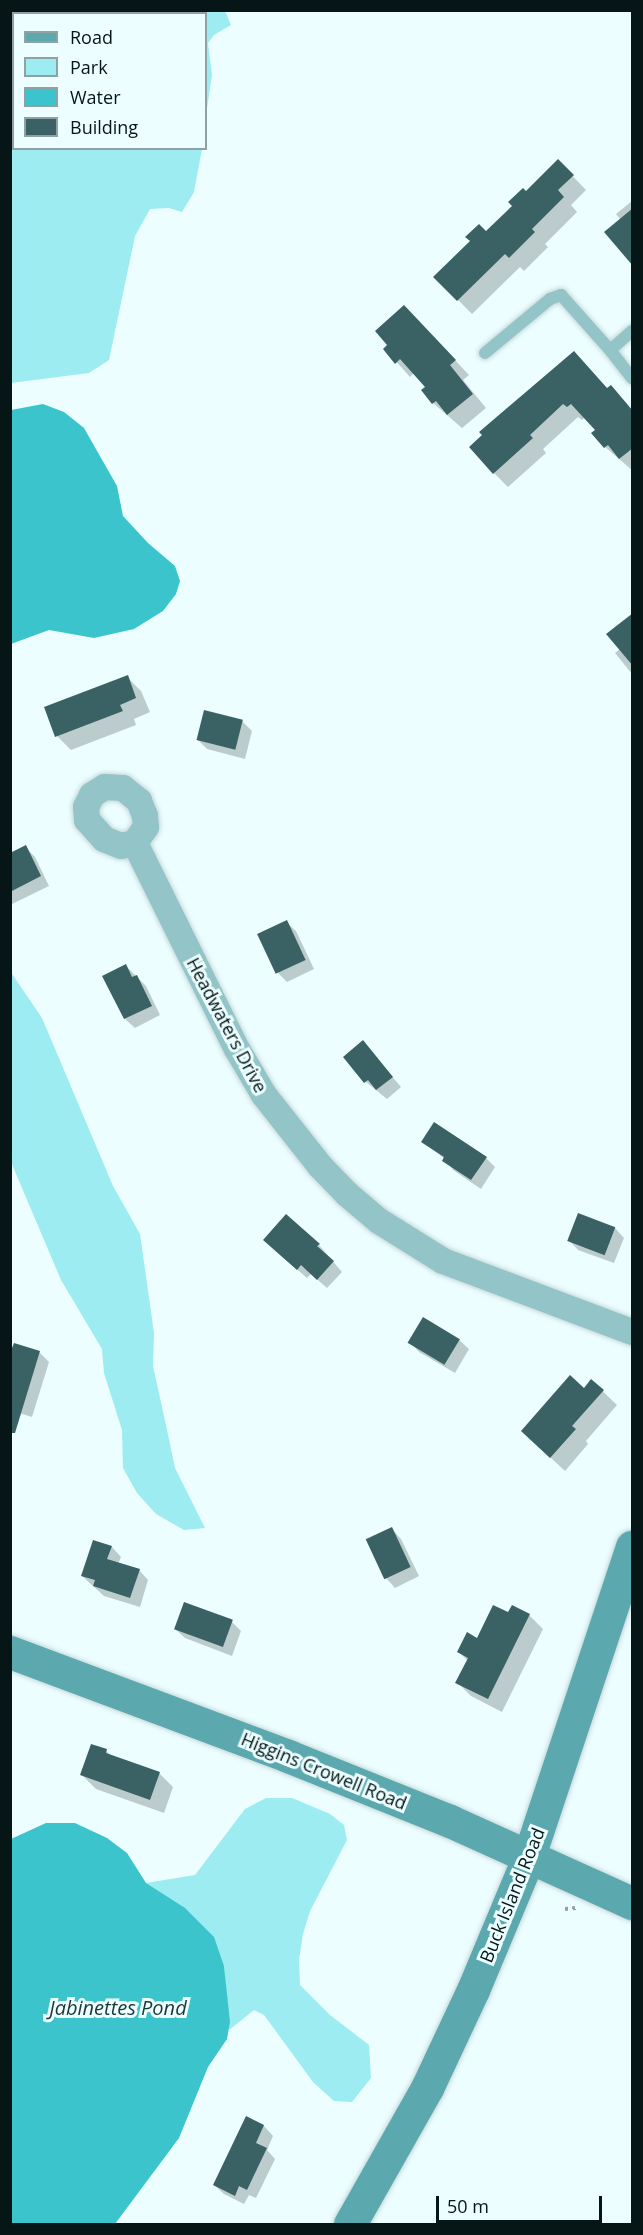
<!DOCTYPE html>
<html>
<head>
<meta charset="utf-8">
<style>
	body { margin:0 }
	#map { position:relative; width:643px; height:2235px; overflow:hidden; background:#ecfeff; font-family:"Open Sans",sans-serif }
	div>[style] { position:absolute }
	.green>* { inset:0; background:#9cecf1 }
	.water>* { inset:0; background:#3cc4cd }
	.shadow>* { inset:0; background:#0003 }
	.building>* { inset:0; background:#3a6265; transform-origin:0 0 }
	.path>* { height:4px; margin-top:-2px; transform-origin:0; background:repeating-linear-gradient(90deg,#91a2a3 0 3px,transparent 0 7.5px) }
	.roads { filter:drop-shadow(0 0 2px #c7d9da) drop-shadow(0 0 2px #c7d9da) }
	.lane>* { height:12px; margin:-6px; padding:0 6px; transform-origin:6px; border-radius:6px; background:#93c4c7 }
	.street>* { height:26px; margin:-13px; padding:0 13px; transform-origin:13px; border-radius:13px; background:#93c4c7 }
	.secondary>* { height:33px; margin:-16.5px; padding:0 16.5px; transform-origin:16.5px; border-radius:16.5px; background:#5ba9ae }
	span { translate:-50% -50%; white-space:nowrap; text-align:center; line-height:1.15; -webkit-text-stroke:6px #ecfeff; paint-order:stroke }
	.street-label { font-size:18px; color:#061617 }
	.water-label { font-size:20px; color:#1f3637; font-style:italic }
	.frame { position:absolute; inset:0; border:12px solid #061617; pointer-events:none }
	.legend { position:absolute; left:12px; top:12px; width:195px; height:138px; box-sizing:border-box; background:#ecfeff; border:2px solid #90a1a2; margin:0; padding:8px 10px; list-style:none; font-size:18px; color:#061617 }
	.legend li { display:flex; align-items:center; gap:12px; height:30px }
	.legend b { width:30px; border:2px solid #90a1a2 }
	.scale { position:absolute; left:436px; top:2196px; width:166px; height:27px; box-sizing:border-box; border:3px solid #061617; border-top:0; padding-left:8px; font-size:18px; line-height:21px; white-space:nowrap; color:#061617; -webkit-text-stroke:4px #ecfeff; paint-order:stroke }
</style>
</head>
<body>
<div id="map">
	<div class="green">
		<i style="clip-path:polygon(11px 10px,225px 11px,231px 25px,214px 35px,208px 43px,212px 75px,206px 115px,206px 14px,14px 14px,14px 148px,202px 149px,194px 192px,182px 212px,169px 208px,150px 209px,135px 236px,109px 360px,89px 373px,11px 383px)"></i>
		<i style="clip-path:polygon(10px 971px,42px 1018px,113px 1186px,140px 1234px,154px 1333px,153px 1366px,167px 1430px,175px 1468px,205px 1528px,184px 1530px,156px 1514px,137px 1493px,123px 1468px,122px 1430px,104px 1373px,102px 1349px,61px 1280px,11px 1162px)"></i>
		<i style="clip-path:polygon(266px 1798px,292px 1798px,330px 1814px,344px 1825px,347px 1840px,310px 1911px,303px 1934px,299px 1960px,300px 1985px,330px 2015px,369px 2045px,371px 2078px,352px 2102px,334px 2101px,313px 2082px,264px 2015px,254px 2010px,229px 2030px,224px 1966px,146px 1883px,195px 1875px,245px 1809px)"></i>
	</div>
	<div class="water">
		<i style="clip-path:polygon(43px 404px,64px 412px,84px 428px,117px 486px,123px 516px,148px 543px,175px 566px,180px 581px,176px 594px,163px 611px,134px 629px,94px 638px,49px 630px,11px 644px,11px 410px)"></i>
		<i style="clip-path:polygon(46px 1823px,75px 1823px,107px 1838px,127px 1853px,146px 1883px,185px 1908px,214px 1937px,224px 1966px,230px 2022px,227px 2039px,208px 2067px,179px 2138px,115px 2224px,11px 2224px,11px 1839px)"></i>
	</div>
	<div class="shadow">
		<i style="clip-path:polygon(558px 161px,586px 190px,571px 205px,577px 212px,545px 244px,548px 247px,524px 271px,520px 267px,472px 314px,435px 277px,486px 233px)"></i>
		<i style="clip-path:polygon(632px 201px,632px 263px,621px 220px,616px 214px)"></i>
		<i style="clip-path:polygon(418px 321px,469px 375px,463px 380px,486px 408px,462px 428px,433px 403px,423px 391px,427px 387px,414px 373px,410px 377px,385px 349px)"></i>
		<i style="clip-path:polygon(608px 390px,632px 414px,632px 470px,605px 447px,597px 430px,585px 417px,582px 420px,578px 417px,543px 449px,546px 453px,508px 487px,494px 473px,484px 435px,492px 422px)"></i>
		<i style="clip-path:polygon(632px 615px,632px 674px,615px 653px,620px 649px)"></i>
		<i style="clip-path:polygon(127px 677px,141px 691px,150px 712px,134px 719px,136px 725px,71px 750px,57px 736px)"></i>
		<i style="clip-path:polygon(242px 721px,252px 731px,245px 759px,207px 749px,198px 740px)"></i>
		<i style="clip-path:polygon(25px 847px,35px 857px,49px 886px,10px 905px,10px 853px)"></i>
		<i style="clip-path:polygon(286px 922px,296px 931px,314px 969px,287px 982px,278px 973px)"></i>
		<i style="clip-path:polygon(126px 966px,146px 986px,160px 1015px,135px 1028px,125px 1019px,104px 976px)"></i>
		<i style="clip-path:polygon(363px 1042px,401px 1087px,387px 1099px,366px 1082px)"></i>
		<i style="clip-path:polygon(423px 1142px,486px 1158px,495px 1167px,481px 1189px,453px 1170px,445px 1159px)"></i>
		<i style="clip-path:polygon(579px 1214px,615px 1228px,624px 1238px,614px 1263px,578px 1250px,569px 1240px)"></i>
		<i style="clip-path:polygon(286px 1216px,319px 1245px,342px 1272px,327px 1288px,311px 1274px,307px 1278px,275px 1250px)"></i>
		<i style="clip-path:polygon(459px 1340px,469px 1349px,455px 1373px,419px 1352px,410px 1342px)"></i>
		<i style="clip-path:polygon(39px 1352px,49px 1362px,32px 1417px,16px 1412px)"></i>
		<i style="clip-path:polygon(592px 1381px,617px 1405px,586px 1441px,588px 1444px,565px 1471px,537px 1445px)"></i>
		<i style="clip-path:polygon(392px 1529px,401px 1539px,419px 1576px,395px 1588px,386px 1578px)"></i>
		<i style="clip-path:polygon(94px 1542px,112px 1547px,121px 1557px,118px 1564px,139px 1570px,148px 1580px,140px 1607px,104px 1596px,82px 1576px)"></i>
		<i style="clip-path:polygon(509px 1614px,529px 1615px,543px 1629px,502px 1712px,471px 1696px,457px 1682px,468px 1661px,459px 1652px)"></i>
		<i style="clip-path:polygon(232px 1622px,241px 1631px,232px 1656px,185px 1638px,175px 1629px)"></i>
		<i style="clip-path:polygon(106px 1751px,112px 1756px,159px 1773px,173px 1787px,164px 1813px,96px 1789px,82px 1775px)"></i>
		<i style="clip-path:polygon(246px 2118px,264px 2126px,273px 2136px,267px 2150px,275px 2159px,256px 2198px,249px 2195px,244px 2204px,224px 2194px,214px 2185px)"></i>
	</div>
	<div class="building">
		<i style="clip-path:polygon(558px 159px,574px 175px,558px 190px,564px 197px,532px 229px,535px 232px,509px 258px,505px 254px,457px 301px,433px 277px,470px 241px,465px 237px,479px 224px,486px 231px,512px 206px,508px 202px,523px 188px,526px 191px)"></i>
		<i style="clip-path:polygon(633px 208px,633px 266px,604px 232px)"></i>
		<i style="clip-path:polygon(404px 305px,456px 360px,450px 365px,473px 394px,447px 415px,436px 401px,432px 404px,421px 390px,425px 387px,400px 359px,395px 364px,383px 349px,387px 345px,375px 331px)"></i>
		<i style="clip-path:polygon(574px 351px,607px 388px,611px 385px,633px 411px,633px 448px,619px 459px,608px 445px,604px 448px,591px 433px,595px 430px,571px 404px,567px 407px,563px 404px,530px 435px,533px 438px,493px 474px,469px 447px,482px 435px,479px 432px)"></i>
		<i style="clip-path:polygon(633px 613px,633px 666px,606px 634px)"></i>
		<i style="clip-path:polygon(128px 675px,136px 698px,120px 705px,123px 711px,55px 737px,44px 707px)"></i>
		<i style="left:204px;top:710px;width:40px;height:31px;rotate:14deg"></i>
		<i style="clip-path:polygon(26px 845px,41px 876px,10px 892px,10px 853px)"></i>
		<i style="left:287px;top:920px;width:44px;height:33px;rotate:65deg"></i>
		<i style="clip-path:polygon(126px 964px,132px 977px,137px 975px,152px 1006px,124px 1019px,102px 976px)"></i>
		<i style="clip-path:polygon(363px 1040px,393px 1077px,376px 1090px,368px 1080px,364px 1083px,343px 1057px)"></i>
		<i style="clip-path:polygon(434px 1122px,487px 1157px,471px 1180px,442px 1161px,444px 1157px,421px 1142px)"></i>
		<i style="left:578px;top:1213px;width:40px;height:30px;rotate:21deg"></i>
		<i style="clip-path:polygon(286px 1214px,320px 1244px,317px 1246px,334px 1261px,317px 1280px,301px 1265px,297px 1270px,263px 1240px)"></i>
		<i style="left:423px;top:1317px;width:43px;height:30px;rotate:31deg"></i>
		<i style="clip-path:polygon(14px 1343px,40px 1351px,15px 1433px,10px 1433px,10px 1353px)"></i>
		<i style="clip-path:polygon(570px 1375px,584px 1388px,591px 1379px,604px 1390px,572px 1426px,576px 1429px,550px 1458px,521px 1431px)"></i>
		<i style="left:392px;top:1527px;width:44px;height:29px;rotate:65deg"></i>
		<i style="clip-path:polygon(93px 1540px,112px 1546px,107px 1559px,140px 1569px,130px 1598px,93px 1586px,95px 1580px,81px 1576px)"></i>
		<i style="left:184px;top:1602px;width:52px;height:29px;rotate:20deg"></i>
		<i style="clip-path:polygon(493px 1605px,508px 1612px,512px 1605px,530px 1614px,488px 1699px,455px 1683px,468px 1658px,457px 1652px,467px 1632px,477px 1638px)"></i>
		<i style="clip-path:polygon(91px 1744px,107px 1749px,106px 1753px,160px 1772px,150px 1800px,80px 1775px)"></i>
		<i style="clip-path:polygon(246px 2116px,264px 2125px,256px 2143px,267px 2148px,247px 2190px,239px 2186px,235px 2196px,213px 2185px)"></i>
	</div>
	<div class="path">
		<i style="left:565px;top:1909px;width:11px;rotate:-5deg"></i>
	</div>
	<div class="roads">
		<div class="lane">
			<i style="left:632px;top:331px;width:29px;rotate:139deg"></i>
			<i style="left:610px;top:350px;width:36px;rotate:52deg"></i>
			<i style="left:485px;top:353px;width:85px;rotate:-39.7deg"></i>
			<i style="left:550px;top:299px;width:12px;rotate:-20deg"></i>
			<i style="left:561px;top:295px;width:74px;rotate:48.3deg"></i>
		</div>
		<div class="street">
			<i style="left:105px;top:787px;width:18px;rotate:3deg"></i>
			<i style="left:123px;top:788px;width:21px;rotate:39deg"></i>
			<i style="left:139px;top:801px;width:16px;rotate:68deg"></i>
			<i style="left:145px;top:816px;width:11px;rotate:85deg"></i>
			<i style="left:146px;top:827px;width:19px;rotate:125deg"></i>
			<i style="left:135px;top:843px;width:14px;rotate:168deg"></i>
			<i style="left:121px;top:846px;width:18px;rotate:-158deg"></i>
			<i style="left:104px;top:839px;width:25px;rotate:-132deg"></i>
			<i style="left:87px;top:820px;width:13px;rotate:-94deg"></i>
			<i style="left:86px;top:807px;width:13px;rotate:-63deg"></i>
			<i style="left:92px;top:795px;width:15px;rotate:-32deg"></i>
			<i style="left:135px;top:843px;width:230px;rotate:63.7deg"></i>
			<i style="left:237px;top:1049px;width:53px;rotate:59.6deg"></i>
			<i style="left:264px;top:1095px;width:90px;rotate:51.7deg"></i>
			<i style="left:320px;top:1166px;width:39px;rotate:46deg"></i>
			<i style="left:347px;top:1194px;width:42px;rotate:40.2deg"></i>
			<i style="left:379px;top:1221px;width:75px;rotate:32deg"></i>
			<i style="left:443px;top:1261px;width:202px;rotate:20.6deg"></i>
		</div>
		<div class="secondary">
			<i style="left:10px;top:1652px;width:297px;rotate:20.5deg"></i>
			<i style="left:288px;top:1756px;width:175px;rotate:21.9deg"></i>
			<i style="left:450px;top:1821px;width:200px;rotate:24.3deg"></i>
			<i style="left:350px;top:2224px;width:156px;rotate:-60.5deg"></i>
			<i style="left:427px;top:2088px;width:108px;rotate:-64.9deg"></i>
			<i style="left:473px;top:1990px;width:145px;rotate:-67.3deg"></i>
			<i style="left:529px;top:1856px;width:326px;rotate:-71.6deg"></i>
		</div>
	</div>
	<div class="street-label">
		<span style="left:227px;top:1025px;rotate:62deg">Headwaters Drive</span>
		<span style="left:324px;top:1771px;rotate:22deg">Higgins Crowell Road</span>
		<span style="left:512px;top:1895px;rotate:-68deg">Buck Island Road</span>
	</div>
	<div class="water-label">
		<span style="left:118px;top:2007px">Jabinettes Pond</span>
	</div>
	<div class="frame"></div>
	<ul class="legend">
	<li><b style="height:8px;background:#5ba9ae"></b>Road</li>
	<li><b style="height:16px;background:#9cecf1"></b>Park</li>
	<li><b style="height:16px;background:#3cc4cd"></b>Water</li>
	<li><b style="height:16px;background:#3a6265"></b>Building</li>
	</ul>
	<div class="scale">50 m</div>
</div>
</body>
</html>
